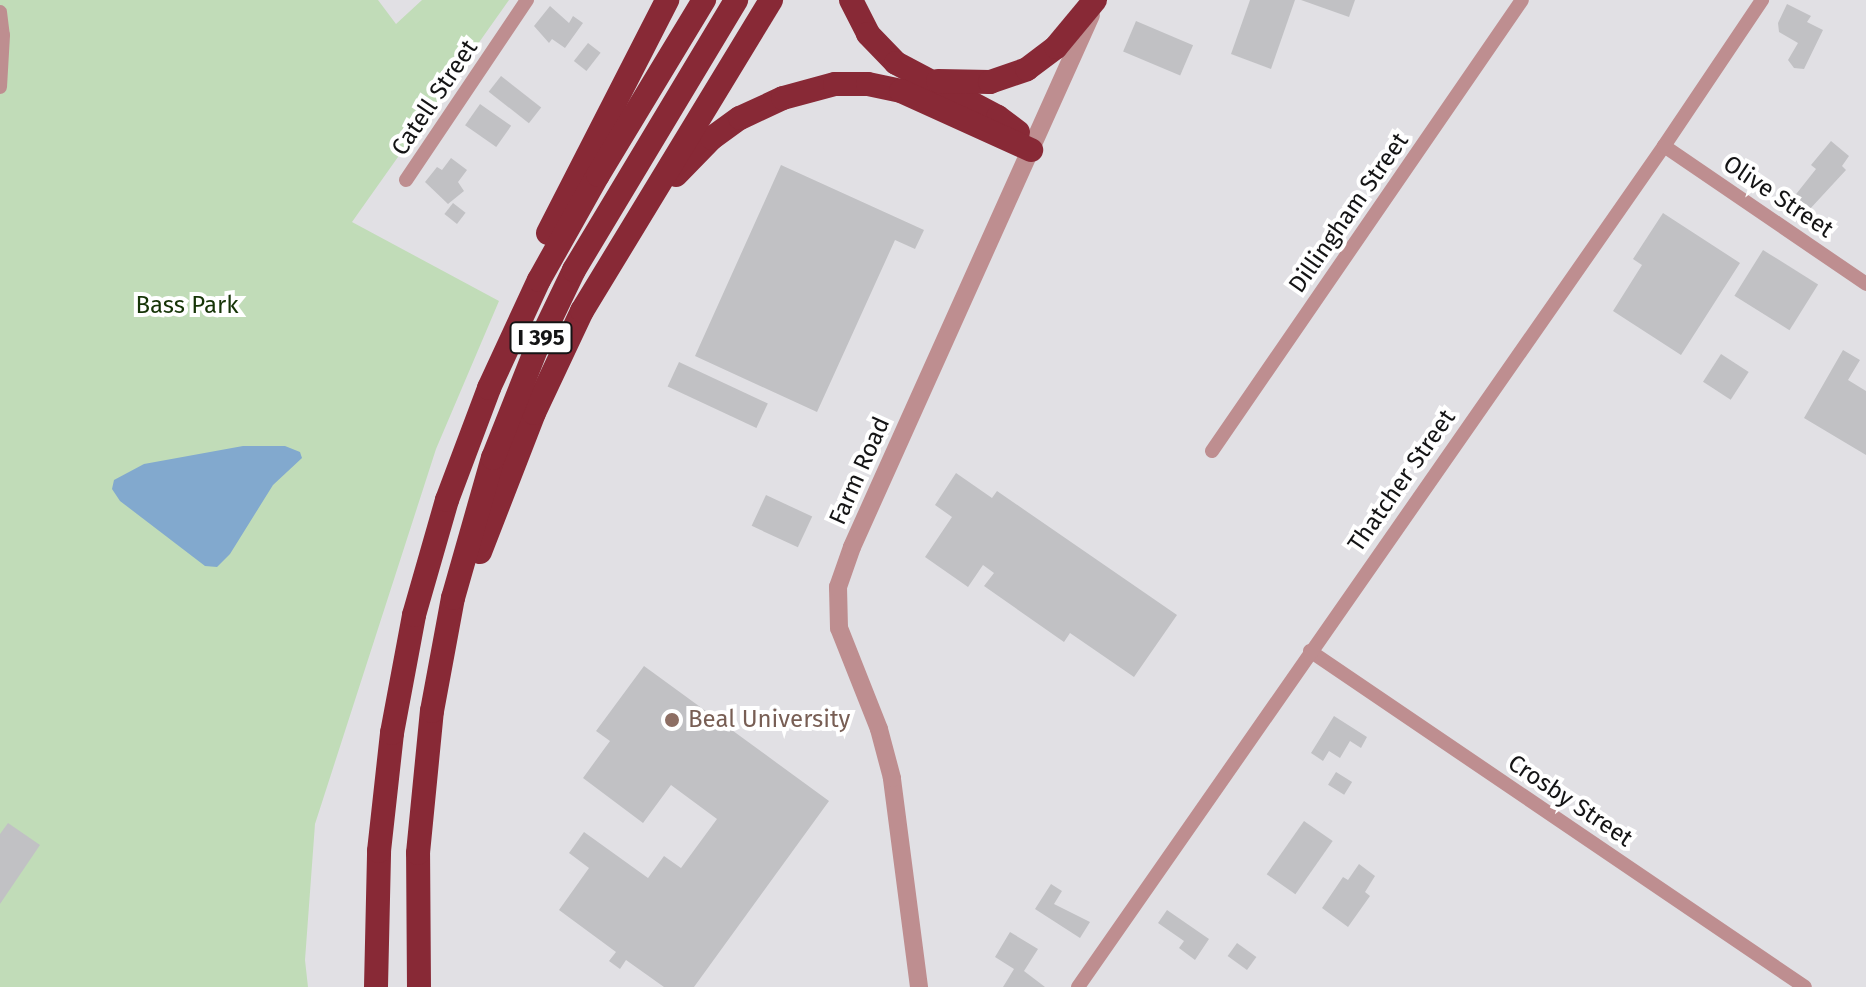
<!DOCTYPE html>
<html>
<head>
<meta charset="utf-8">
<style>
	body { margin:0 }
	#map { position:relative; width:1866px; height:987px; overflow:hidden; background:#e1e0e4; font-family:"Fira Sans",sans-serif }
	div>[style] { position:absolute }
	.green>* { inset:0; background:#c1dcb8 }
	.water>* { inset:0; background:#82a9ce }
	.building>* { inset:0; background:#c1c1c4; transform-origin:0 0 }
	.minor>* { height:14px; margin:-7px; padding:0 7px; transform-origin:7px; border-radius:7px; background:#be8e90 }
	.tertiary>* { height:18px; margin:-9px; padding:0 9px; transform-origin:9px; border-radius:9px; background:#be8e90 }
	.motorway>* { height:24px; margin:-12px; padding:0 12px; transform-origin:12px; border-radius:12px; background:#882936 }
	.dots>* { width:22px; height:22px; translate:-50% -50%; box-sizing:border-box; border:4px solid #fff; border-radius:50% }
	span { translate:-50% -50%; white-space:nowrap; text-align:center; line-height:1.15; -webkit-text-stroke:8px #fff; paint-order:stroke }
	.shield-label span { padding:2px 6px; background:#fff; border:2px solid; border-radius:6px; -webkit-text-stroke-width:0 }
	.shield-label { font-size:22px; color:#141415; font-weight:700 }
	.street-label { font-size:24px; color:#141415 }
	.park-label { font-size:24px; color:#163407 }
	.education-label { font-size:24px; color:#785e54 }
	.left { translate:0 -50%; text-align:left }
</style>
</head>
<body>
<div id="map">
	<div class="green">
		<i style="clip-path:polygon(0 0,378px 0,396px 24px,422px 0,509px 0,352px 222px,499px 301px,436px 449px,315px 824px,305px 960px,308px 987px,0 987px)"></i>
	</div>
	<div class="water">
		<i style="clip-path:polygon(243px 446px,285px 446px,300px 452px,302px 458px,273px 485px,230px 554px,217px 567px,205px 566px,120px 501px,112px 489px,114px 480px,144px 464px)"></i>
	</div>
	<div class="building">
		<i style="clip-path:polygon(1250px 0,1295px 0,1271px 69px,1231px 54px)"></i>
		<i style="clip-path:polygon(1301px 0,1355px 0,1349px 17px)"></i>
		<i style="clip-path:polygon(1787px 4px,1811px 16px,1807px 22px,1823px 30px,1804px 69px,1794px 68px,1788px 60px,1798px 43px,1779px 32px,1778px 23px)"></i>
		<i style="clip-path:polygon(550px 6px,569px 23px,573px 16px,583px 23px,565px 48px,552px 39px,549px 43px,534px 26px)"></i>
		<i style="left:1136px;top:21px;width:62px;height:33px;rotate:23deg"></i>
		<i style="left:588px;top:43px;width:16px;height:23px;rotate:38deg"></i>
		<i style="left:501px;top:76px;width:51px;height:20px;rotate:38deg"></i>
		<i style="left:480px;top:104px;width:38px;height:26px;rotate:35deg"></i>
		<i style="clip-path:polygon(1831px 141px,1849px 156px,1842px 166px,1846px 170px,1809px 210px,1793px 198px,1816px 169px,1811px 165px)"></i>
		<i style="clip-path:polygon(451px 158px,467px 170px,458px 182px,464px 191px,448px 204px,425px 182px,437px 167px,442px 170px)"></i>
		<i style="clip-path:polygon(781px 165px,924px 230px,915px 249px,895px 240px,817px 412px,695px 356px)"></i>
		<i style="left:453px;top:203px;width:16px;height:14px;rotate:38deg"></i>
		<i style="clip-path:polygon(1663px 213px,1740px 263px,1681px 355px,1613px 311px,1642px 265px,1633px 259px)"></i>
		<i style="left:1763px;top:250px;width:65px;height:54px;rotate:32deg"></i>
		<i style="clip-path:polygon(1843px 350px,1860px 360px,1848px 380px,1866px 391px,1866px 455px,1804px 418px)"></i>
		<i style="left:1721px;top:354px;width:33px;height:33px;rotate:33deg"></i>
		<i style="left:679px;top:362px;width:98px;height:27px;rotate:25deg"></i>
		<i style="clip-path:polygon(956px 473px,992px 498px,997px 491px,1177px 615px,1134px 677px,1070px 633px,1064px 642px,984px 586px,994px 573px,983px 565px,968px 587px,925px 557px,952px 517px,935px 505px)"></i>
		<i style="left:766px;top:495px;width:51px;height:34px;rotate:25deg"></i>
		<i style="clip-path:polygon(644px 666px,829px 801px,694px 987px,664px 987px,626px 960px,620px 969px,609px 961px,616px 952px,559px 910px,589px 868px,569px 853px,584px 832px,648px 878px,664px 856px,681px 868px,717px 819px,671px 785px,643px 823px,583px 778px,610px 741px,596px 731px)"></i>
		<i style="clip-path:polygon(1334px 716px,1367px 737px,1361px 748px,1350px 741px,1340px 758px,1329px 751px,1323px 761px,1311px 753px)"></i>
		<i style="left:1336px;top:772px;width:19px;height:15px;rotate:32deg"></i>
		<i style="left:1304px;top:821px;width:35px;height:65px;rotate:35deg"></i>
		<i style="clip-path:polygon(8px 823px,40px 845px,0 904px,0 834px)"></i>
		<i style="clip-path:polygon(1359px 864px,1375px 876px,1365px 892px,1370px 896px,1348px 927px,1322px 908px,1343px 877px,1348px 880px)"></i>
		<i style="clip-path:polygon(1051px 884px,1062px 891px,1054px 904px,1090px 922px,1080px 938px,1035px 909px)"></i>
		<i style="clip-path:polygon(1167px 910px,1209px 939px,1195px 960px,1179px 948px,1184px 941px,1158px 923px)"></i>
		<i style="clip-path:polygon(1010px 932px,1038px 949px,1024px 971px,1045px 987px,1003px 987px,1014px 969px,995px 957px)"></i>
		<i style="left:1237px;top:943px;width:24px;height:16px;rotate:36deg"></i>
	</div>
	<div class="minor">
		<i style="left:0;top:12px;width:23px;rotate:83deg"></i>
		<i style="left:3px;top:35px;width:52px;rotate:93.3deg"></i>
		<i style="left:1664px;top:146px;width:245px;rotate:34.3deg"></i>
		<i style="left:406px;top:180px;width:217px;rotate:-56.1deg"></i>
		<i style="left:1212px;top:451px;width:547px;rotate:-55.5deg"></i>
		<i style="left:1310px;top:651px;width:598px;rotate:34.17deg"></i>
		<i style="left:1078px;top:987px;width:1025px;rotate:-55.13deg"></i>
		<i style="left:1664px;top:146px;width:176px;rotate:-56.1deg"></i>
	</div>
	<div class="tertiary">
		<i style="left:919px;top:987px;width:211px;rotate:-97.4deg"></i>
		<i style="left:892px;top:778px;width:51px;rotate:-104.9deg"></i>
		<i style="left:879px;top:729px;width:109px;rotate:-111.6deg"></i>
		<i style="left:839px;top:628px;width:41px;rotate:-91.4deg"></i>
		<i style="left:838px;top:587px;width:42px;rotate:-70.7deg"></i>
		<i style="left:852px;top:547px;width:583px;rotate:-65.81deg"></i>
	</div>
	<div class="motorway">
		<i style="left:851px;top:0;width:38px;rotate:63deg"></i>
		<i style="left:868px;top:34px;width:40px;rotate:46deg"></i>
		<i style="left:896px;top:63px;width:115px;rotate:27.9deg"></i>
		<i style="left:998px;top:117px;width:25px;rotate:37deg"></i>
		<i style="left:938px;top:81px;width:52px;rotate:1.1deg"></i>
		<i style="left:990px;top:82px;width:39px;rotate:-19deg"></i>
		<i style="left:1027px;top:69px;width:36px;rotate:-37deg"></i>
		<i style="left:1056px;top:47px;width:61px;rotate:-50.3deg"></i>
		<i style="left:676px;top:175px;width:52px;rotate:-45.8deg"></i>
		<i style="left:712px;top:138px;width:34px;rotate:-36deg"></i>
		<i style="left:740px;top:118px;width:47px;rotate:-24.9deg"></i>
		<i style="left:783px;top:98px;width:54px;rotate:-15.1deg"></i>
		<i style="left:835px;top:84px;width:33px"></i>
		<i style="left:868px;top:84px;width:34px;rotate:12deg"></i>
		<i style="left:901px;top:91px;width:143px;rotate:24.4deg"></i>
		<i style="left:548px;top:233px;width:262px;rotate:-62.9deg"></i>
		<i style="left:480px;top:552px;width:149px;rotate:-68.8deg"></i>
		<i style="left:534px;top:413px;width:113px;rotate:-64.8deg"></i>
		<i style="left:582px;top:311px;width:364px;rotate:-58.7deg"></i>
		<i style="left:376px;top:987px;width:136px;rotate:-88.7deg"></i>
		<i style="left:379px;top:851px;width:119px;rotate:-83.7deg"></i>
		<i style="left:392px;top:733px;width:120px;rotate:-79.4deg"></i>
		<i style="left:414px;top:615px;width:120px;rotate:-74deg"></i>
		<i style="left:447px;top:500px;width:120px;rotate:-69.4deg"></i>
		<i style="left:489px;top:388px;width:119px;rotate:-65.2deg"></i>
		<i style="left:539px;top:280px;width:120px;rotate:-60.7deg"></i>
		<i style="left:598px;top:175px;width:205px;rotate:-58.8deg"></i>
		<i style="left:419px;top:987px;width:134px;rotate:-90.4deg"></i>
		<i style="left:418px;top:853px;width:143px;rotate:-84.4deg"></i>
		<i style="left:432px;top:711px;width:115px;rotate:-79.5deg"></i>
		<i style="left:453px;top:598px;width:146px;rotate:-74.1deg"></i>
		<i style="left:493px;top:458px;width:119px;rotate:-68.4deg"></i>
		<i style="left:537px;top:347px;width:85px;rotate:-64.3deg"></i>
		<i style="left:574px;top:270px;width:315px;rotate:-59deg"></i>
	</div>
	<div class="dots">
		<i style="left:672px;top:720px;background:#8d6e63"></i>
	</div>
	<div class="shield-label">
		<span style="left:541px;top:338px">I 395</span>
	</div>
	<div class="street-label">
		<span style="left:435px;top:98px;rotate:-56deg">Catell Street</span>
		<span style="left:1778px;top:197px;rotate:34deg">Olive Street</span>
		<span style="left:1349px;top:213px;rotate:-55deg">Dillingham Street</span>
		<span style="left:860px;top:471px;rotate:-66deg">Farm Road</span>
		<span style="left:1402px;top:481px;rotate:-55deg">Thatcher Street</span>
		<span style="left:1570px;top:801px;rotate:34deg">Crosby Street</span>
	</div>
	<div class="park-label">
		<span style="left:187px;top:306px">Bass Park</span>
	</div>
	<div class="education-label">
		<span class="left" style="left:688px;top:720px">Beal University</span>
	</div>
</div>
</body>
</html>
